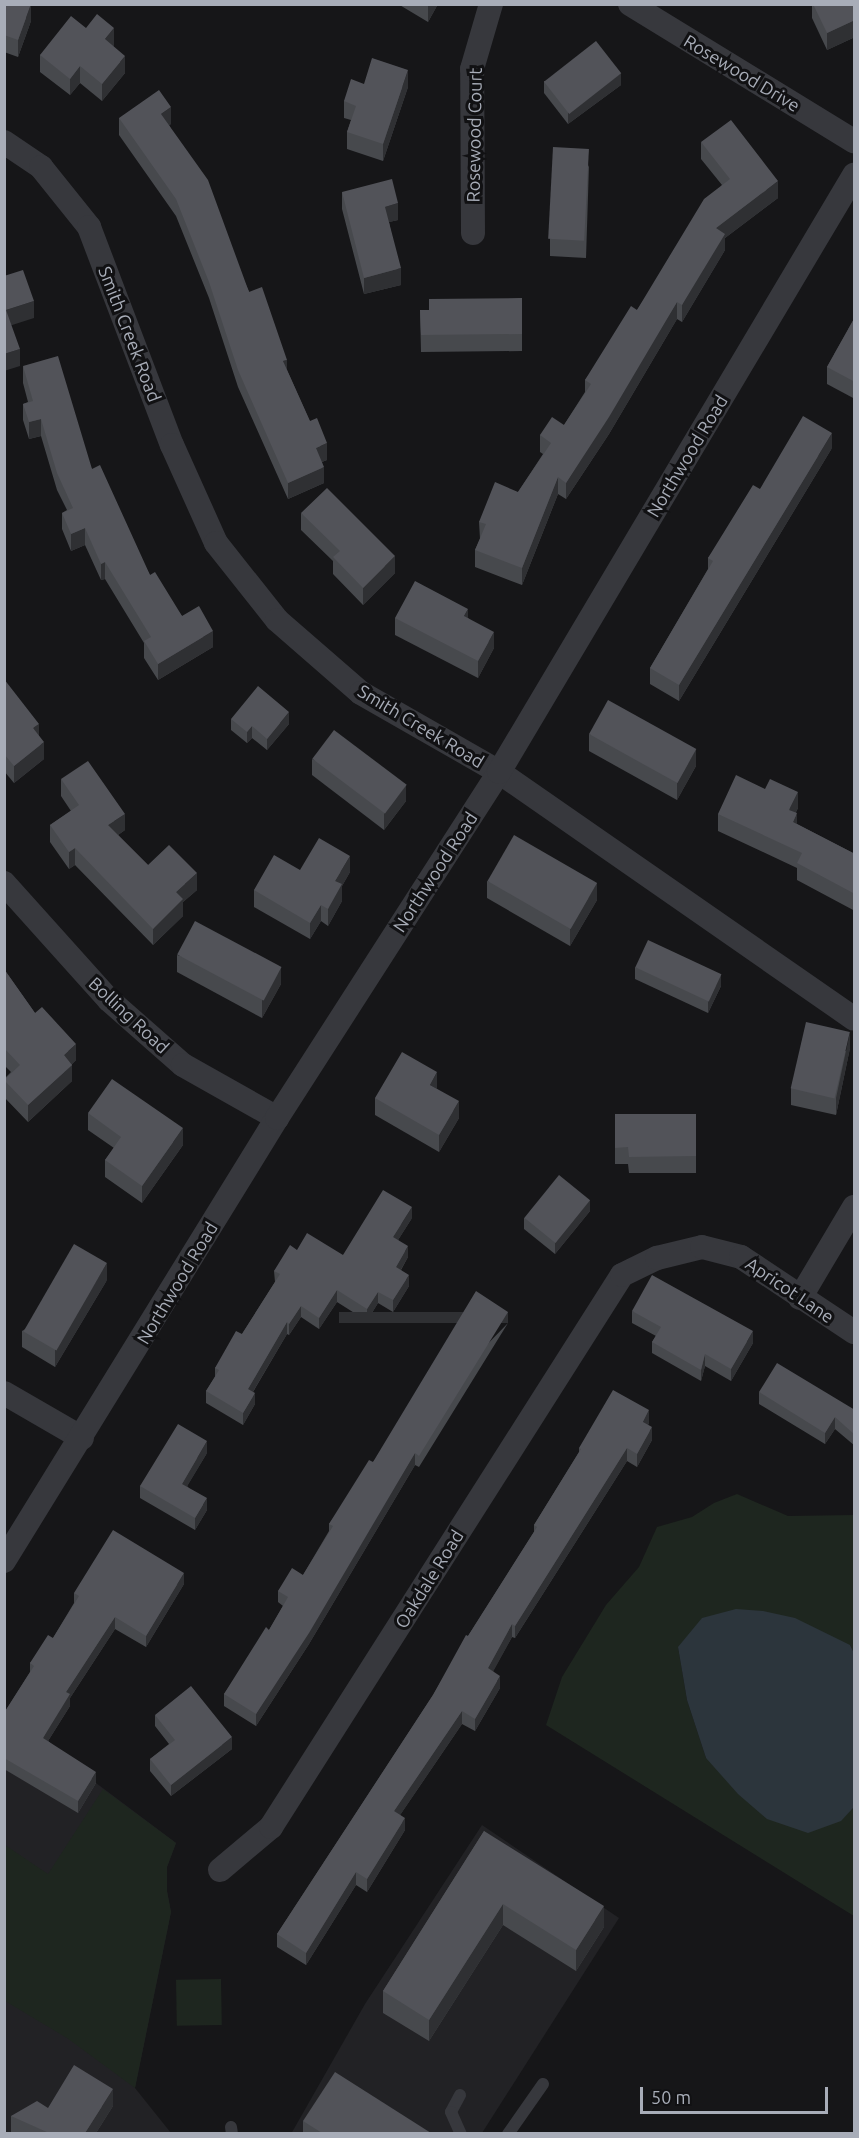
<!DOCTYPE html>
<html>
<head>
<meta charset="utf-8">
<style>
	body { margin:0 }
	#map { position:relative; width:859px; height:2138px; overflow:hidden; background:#161618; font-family:Ubuntu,sans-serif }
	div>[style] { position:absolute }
	.built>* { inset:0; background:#222225 }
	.green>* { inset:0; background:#1e261f; transform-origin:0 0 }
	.water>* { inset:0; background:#2c353c }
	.service>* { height:12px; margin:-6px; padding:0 6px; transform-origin:6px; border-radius:6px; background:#37383d }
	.minor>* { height:24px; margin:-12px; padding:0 12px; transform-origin:12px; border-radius:12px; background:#37383d }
	.wall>* { inset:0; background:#47494d }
	.shaded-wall>* { inset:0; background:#2f3033; transform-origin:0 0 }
	.building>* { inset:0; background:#525359; transform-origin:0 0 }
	span { translate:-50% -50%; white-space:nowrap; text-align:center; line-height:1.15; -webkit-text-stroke:6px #111113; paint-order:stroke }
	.street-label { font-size:18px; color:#a8adb8 }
	.frame { position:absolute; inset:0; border:6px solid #a8adb8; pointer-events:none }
	.scale { position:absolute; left:640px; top:2087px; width:188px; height:27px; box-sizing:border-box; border:3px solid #a8adb8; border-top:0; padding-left:8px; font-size:18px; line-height:21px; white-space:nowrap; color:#a8adb8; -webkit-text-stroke:4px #111113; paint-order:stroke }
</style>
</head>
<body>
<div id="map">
	<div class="built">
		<i style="clip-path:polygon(4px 1723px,96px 1783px,176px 1843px,167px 1867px,167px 1891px,171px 1912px,135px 2088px,171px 2133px,5px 2133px)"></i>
		<i style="clip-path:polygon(482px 1825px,619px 1918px,482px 2133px,291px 2134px,365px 2004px)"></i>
	</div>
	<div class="green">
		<i style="clip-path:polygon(737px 1494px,788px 1516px,854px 1515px,854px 1653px,850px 1645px,678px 1647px,687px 1700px,706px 1758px,840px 1821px,854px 1807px,854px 1916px,546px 1725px,562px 1677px,606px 1605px,639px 1567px,657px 1527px,692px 1517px,714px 1503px)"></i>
		<i style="clip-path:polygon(103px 1789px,176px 1843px,167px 1867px,167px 1891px,171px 1912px,135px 2088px,67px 2038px,5px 2001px,5px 1845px,48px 1874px)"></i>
		<i style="left:221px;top:1979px;width:46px;height:45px;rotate:89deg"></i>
	</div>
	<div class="water">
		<i style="clip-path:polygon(736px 1609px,763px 1611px,795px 1618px,850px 1645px,854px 1653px,854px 1807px,841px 1821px,808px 1833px,767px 1819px,738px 1794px,706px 1758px,687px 1700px,678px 1647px,702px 1618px)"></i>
	</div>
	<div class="service">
		<i style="left:460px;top:2095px;width:19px;rotate:118deg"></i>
		<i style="left:451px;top:2112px;width:24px;rotate:66deg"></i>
		<i style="left:231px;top:2127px;width:7px;rotate:82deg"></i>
		<i style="left:508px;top:2134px;width:61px;rotate:-55deg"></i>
	</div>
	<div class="minor">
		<i style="left:630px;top:4px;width:263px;rotate:31.5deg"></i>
		<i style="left:4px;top:142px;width:45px;rotate:34deg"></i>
		<i style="left:41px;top:167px;width:77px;rotate:51.3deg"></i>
		<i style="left:89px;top:227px;width:233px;rotate:69.2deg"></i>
		<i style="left:172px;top:445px;width:107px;rotate:65.8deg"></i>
		<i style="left:216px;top:543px;width:98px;rotate:51.6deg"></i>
		<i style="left:277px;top:620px;width:111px;rotate:41deg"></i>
		<i style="left:361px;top:693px;width:159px;rotate:29.8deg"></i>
		<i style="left:499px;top:772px;width:432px;rotate:34.8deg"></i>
		<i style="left:473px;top:233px;width:164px;rotate:-90.3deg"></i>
		<i style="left:472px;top:69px;width:68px;rotate:-73.7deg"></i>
		<i style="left:4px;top:883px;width:157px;rotate:48.1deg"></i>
		<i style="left:109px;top:1000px;width:98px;rotate:41.3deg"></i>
		<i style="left:183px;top:1065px;width:108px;rotate:29.4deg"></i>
		<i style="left:800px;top:1298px;width:106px;rotate:-59.3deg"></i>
		<i style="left:4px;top:1393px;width:90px;rotate:30deg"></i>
		<i style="left:4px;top:1561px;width:520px;rotate:-58.36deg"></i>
		<i style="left:277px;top:1118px;width:411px;rotate:-57.3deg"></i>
		<i style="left:499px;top:772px;width:695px;rotate:-59.26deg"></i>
		<i style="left:220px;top:1870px;width:67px;rotate:-40.1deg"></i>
		<i style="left:271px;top:1827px;width:654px;rotate:-57.55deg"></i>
		<i style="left:622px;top:1275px;width:39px;rotate:-26deg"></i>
		<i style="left:657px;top:1258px;width:46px;rotate:-13.7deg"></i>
		<i style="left:702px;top:1247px;width:40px;rotate:14.4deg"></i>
		<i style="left:741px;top:1257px;width:136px;rotate:33.6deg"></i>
	</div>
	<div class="wall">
		<i style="clip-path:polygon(4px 4px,31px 21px,18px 57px,4px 52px)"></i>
		<i style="clip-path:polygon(398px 4px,438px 4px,428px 22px)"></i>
		<i style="clip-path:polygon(812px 4px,855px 4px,855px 37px,827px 50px,812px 18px)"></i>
		<i style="clip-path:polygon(86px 28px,114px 45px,113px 46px,125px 73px,102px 101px,80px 83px,70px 95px,40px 72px,40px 55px)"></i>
		<i style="clip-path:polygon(544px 81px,621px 85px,568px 124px,544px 93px)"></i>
		<i style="clip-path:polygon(364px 84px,408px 87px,383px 161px,347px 149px,347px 132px,351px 120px,344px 118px,344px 101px)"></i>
		<i style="clip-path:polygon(119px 118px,171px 124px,169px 125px,287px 370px,327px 460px,322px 462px,324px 483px,288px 499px,238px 387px,209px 298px,176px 216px,119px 135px)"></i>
		<i style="clip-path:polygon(701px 142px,778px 198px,725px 238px,725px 250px,682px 322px,677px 319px,609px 434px,566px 499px,558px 494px,522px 585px,475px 567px,475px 550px,480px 539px,479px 522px,518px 492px,543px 454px,540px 452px,540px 435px,564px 425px,585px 392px,585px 380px,637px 310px,722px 185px,701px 159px)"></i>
		<i style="clip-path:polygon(589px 165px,586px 258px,550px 256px,550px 239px)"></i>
		<i style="clip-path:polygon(342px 192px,398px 220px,389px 222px,401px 285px,364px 294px,342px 209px)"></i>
		<i style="clip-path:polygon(522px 298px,522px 351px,421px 352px,420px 310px,429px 310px)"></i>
		<i style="clip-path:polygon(855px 317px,855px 399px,827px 384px,827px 367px)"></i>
		<i style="clip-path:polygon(23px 366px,92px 469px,150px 575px,182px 616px,213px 647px,158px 680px,144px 658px,144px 643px,105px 579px,101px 580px,85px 545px,71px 551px,62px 529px,62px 513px,67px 510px,57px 490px,41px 436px,29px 439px,23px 420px,23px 404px,28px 402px,23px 383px)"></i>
		<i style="clip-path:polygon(832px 448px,679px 701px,650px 684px,650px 668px,708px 569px,708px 558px,760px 489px)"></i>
		<i style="clip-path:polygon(301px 513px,395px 573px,363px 605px,333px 574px,333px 561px,301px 530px)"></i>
		<i style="clip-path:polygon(395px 618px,468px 618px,494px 648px,478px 678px,395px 635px)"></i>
		<i style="clip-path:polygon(4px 679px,39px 736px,44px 759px,14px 783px,4px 771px)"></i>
		<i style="clip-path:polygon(231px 719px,289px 724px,267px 750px,252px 738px,247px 743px,231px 730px)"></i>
		<i style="clip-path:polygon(589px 734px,696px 766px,677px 800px,589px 751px)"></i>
		<i style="clip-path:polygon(312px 759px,406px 801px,384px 830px,312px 775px)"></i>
		<i style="clip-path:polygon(61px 779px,125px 830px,118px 835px,148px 865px,197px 890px,183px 902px,183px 916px,153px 945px,75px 865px,69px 869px,50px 842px,50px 825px,71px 811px,61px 796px)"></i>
		<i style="clip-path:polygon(798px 808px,796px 812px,797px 824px,855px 854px,855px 911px,797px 880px,797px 868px,718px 831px,718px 814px)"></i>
		<i style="clip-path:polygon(300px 870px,350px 872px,342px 886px,342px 901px,328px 926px,321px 921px,310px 939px,254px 907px,254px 890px)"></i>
		<i style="clip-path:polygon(487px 881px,597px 900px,570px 946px,487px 898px)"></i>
		<i style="clip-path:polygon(177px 955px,281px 984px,262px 1018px,177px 972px)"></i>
		<i style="clip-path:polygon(635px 967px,721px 986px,708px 1013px,635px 979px)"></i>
		<i style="clip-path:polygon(4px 969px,35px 1013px,76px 1060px,72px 1064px,72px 1081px,28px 1122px,4px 1097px,4px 1079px,11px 1072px,4px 1065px)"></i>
		<i style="clip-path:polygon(850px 1048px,836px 1115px,791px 1105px,791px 1088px)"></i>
		<i style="clip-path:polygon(437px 1089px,459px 1118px,439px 1152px,375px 1115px,375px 1098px)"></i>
		<i style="clip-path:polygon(88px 1113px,183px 1145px,142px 1203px,105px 1177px,105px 1160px,114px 1148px,88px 1130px)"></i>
		<i style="clip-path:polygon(615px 1114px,696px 1114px,696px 1173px,629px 1173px,628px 1164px,615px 1164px)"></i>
		<i style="clip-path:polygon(590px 1211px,555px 1254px,524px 1229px,524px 1218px)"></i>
		<i style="clip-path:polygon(412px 1218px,398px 1240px,408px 1257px,401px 1270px,409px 1286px,393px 1312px,378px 1303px,367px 1321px,337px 1302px,319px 1329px,301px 1317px,289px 1335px,287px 1334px,253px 1392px,255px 1404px,243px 1425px,206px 1403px,206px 1391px,215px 1377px,215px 1368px,242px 1334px,275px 1282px,274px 1271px,297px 1250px,343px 1255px)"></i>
		<i style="clip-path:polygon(107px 1280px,55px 1367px,22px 1347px,22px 1331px)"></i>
		<i style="clip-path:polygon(632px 1311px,753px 1343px,731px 1381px,705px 1366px,701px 1381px,652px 1353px,652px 1342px,656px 1336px,632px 1323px)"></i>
		<i style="clip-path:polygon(508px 1323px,419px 1467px,415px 1465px,309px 1644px,256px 1726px,224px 1706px,224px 1694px,269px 1630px,283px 1606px,278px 1602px,278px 1591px,303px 1575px,329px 1531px,329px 1524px,373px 1462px)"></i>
		<i style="clip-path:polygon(759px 1392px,855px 1410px,855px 1446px,835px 1429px,825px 1444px,759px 1404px)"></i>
		<i style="clip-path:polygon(649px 1423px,648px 1425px,652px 1440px,637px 1467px,627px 1461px,515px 1638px,512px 1637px,493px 1671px,500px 1688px,475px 1731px,462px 1724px,400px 1815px,405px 1830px,367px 1892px,356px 1885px,306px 1965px,277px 1947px,277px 1934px,433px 1695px,468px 1636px,534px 1532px,534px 1525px,579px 1452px,579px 1448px)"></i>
		<i style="clip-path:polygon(207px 1453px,187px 1486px,207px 1510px,195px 1530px,140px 1498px,140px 1486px)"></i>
		<i style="clip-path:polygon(184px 1584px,146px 1647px,115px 1629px,70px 1698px,70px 1706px,48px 1741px,96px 1783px,78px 1813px,4px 1769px,4px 1713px,30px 1672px,30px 1663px,53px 1638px,74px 1603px,74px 1593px)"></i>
		<i style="clip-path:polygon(155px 1715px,232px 1749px,171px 1796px,150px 1771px,150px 1759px,169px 1744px,155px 1726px)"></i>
		<i style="clip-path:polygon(484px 1831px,604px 1927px,576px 1971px,503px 1925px,429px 2041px,383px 2013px,383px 1991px)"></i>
		<i style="clip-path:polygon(113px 2106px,96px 2133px,14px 2133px,11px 2132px,11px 2116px,48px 2108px)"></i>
		<i style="clip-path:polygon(303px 2121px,431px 2133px,303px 2133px)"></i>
	</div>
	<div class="shaded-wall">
		<i style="clip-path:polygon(31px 4px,31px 21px,18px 57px,18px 40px)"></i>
		<i style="clip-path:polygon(429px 4px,438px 4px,428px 22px,428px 6px)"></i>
		<i style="clip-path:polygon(855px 20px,855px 37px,827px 50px,827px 33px)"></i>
		<i style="clip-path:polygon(114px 28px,114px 45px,105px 56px,105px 39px)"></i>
		<i style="clip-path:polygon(125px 56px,125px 73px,102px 101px,102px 84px)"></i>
		<i style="clip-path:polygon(80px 66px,80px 83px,70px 95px,70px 79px)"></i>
		<i style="clip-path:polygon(408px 70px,408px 87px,383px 161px,383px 144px)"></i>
		<i style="clip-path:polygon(621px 73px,621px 85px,568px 124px,568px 113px)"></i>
		<i style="clip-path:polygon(171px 107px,171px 124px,161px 130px,161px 114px)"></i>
		<i style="clip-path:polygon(778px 181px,778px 198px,725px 238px,725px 250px,682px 322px,682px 305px,716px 228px)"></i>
		<i style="clip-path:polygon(398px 203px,398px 220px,385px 223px,385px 207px)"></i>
		<i style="clip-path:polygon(401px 268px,401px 285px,364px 294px,364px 278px)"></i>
		<i style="clip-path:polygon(34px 301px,34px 318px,6px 327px,6px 310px)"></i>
		<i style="clip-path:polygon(677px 302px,677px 319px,609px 434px,566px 499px,566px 483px)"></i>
		<i style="clip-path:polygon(20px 349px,20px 366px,4px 371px,4px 354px)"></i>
		<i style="clip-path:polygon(287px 360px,287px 377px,283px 361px)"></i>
		<i style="clip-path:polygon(41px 419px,41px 436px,29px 439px,29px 422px)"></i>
		<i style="clip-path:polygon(832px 433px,832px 448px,679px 701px,679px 685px)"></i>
		<i style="clip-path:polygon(327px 443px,327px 460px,316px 464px,316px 448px)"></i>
		<i style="clip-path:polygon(324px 467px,324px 483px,288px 499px,288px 483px)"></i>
		<i style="clip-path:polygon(558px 477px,558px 494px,522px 585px,522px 568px)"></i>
		<i style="clip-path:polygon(85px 528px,85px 545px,71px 551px,71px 534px)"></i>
		<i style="clip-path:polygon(395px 556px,395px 573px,363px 605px,363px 588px)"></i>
		<i style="clip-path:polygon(105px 562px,105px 579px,101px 580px,101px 564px)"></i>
		<i style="clip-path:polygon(468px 609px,468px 626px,464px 616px)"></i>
		<i style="clip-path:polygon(213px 631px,213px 647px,158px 680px,158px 664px)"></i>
		<i style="clip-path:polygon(494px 632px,494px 648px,478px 678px,478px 661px)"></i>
		<i style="clip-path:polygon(289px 712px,289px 724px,267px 750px,267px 739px)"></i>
		<i style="clip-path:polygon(39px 724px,39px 741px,33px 728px)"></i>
		<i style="clip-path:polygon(252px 726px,252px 738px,247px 743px,247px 732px)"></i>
		<i style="clip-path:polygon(44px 742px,44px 759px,14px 783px,14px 766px)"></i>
		<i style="clip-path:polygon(696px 749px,696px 766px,677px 800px,677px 783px)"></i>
		<i style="clip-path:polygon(406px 785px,406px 801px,384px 830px,384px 814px)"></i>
		<i style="clip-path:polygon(798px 792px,798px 808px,789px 826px,789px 810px)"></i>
		<i style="clip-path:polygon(797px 813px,797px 830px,793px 822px)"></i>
		<i style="clip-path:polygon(125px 814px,125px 830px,108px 842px,108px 825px)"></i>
		<i style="clip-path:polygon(75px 848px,75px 865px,69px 869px,69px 852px)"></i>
		<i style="clip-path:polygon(350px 856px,350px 872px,342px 886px,342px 901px,328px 926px,328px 909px,335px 881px)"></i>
		<i style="clip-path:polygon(197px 873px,197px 890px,183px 902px,183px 916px,153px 945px,153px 929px,176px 892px)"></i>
		<i style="clip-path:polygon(597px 883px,597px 900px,570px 946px,570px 929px)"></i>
		<i style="clip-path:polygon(321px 905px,321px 921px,310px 939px,310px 923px)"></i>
		<i style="clip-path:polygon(281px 967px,281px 984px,262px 1018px,262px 1001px)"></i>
		<i style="clip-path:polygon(721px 974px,721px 986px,708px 1013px,708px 1002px)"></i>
		<i style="clip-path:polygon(850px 1032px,850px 1048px,836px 1115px,836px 1098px)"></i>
		<i style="clip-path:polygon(76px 1044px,76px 1060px,64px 1072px,64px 1055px)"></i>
		<i style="clip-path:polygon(72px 1065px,72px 1081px,28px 1122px,28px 1105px)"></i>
		<i style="clip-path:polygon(437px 1072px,437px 1089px,430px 1085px)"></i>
		<i style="clip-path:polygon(459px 1101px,459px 1118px,439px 1152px,439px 1135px)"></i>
		<i style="clip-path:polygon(183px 1128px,183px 1145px,142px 1203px,142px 1186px)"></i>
		<i style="clip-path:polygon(590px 1200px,590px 1211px,555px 1254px,555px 1242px)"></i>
		<i style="clip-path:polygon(412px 1207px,412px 1218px,393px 1248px,393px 1237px)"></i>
		<i style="clip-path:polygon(408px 1246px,408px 1257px,396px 1278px,396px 1267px)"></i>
		<i style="clip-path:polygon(107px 1263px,107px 1280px,55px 1367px,55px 1350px)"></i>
		<i style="clip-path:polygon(409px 1275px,409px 1286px,393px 1312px,393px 1300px)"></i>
		<i style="clip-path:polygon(337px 1290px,337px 1302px,319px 1329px,319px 1318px)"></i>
		<i style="clip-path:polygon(378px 1292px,378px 1303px,367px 1321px,367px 1309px)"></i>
		<i style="clip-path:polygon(301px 1306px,301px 1317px,289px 1335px,289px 1324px)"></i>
		<i style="left:508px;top:1312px;width:11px;height:169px;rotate:90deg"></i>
		<i style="clip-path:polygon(287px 1322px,287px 1334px,248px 1400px,248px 1389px)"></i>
		<i style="clip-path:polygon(753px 1331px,753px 1343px,731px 1381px,731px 1369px)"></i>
		<i style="clip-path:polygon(705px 1354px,705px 1366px,701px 1381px,701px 1370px)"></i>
		<i style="clip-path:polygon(255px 1393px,255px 1404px,243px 1425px,243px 1413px)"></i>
		<i style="clip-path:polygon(649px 1410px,649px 1423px,643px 1434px,643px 1422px)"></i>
		<i style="clip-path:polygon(835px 1417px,835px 1429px,825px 1444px,825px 1433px)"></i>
		<i style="clip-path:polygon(652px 1427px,652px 1440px,637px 1467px,637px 1454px)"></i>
		<i style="clip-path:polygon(207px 1441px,207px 1453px,182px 1495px,182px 1484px)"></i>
		<i style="clip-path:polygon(627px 1448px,627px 1461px,515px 1638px,515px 1626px)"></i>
		<i style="clip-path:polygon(415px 1453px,415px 1465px,309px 1644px,256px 1726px,256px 1714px)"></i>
		<i style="clip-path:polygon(207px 1498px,207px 1510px,195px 1530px,195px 1518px)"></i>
		<i style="clip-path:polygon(184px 1573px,184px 1584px,146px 1647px,146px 1636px)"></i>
		<i style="clip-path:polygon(115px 1617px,115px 1629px,70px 1698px,70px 1706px,43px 1749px,43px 1738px,66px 1692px)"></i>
		<i style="clip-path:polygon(512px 1624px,512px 1637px,488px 1681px,488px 1668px)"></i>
		<i style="clip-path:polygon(500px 1676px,500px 1688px,475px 1731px,475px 1719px)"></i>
		<i style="clip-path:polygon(462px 1711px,462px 1724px,394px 1824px,394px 1811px)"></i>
		<i style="clip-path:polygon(232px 1737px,232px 1749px,171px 1796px,171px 1785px)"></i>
		<i style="clip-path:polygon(96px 1772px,96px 1783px,78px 1813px,78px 1801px)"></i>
		<i style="clip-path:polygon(405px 1818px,405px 1830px,367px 1892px,367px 1879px)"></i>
		<i style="clip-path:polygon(356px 1872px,356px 1885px,306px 1965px,306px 1953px)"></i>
		<i style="clip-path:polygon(503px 1904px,503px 1925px,429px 2041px,429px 2020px)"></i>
		<i style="clip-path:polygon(604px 1906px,604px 1927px,576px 1971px,576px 1950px)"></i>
		<i style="clip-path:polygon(113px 2089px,113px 2106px,96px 2133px,85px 2133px)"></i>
	</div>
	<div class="building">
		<i style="clip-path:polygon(4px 4px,31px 4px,18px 40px,4px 35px)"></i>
		<i style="clip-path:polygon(813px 4px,855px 4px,855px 20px,827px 33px)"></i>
		<i style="clip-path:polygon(97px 14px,114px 28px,105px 39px,125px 56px,102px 84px,80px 66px,70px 79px,40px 55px,71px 16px,86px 28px)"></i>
		<i style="left:596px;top:41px;width:41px;height:66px;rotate:52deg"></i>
		<i style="clip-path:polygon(372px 58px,408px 70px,383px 144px,347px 132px,356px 106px,344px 101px,351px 79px,364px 84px)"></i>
		<i style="clip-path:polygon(159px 90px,171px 107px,161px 114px,208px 180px,249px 292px,262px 287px,287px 360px,283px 361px,310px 421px,317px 418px,327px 443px,316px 448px,324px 467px,288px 483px,238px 370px,209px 282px,176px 199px,119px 118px)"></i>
		<i style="clip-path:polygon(731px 120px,778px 181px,716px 228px,725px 234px,682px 305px,677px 302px,609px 417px,566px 483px,558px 477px,522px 568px,475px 550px,486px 524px,479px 522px,495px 482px,518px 492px,551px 443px,540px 435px,552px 417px,564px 425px,591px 384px,585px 380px,631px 306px,637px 310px,704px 199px,730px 179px,701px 142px)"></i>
		<i style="left:553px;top:147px;width:36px;height:92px;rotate:3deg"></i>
		<i style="clip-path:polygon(392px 179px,398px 203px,385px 207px,401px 268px,364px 278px,342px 192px)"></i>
		<i style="clip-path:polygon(23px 270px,34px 301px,6px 310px,20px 349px,4px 354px,4px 276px)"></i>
		<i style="clip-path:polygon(522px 298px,522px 334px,421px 335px,420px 310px,429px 310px,429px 299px)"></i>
		<i style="clip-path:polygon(855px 317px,855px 382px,827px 367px)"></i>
		<i style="clip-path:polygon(58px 356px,92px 469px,100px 465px,150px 575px,155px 572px,182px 616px,199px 606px,213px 631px,158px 664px,144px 641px,151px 637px,105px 562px,101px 564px,85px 528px,71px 534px,62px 513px,73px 508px,57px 473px,41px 419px,29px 422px,23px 404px,33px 401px,23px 366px)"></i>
		<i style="clip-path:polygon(803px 416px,832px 433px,679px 685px,650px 668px,713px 561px,708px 558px,753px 485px,760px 489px)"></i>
		<i style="clip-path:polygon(327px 488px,395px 556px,363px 588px,333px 557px,340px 551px,301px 513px)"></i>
		<i style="clip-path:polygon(415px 581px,468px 609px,464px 616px,494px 632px,478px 661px,395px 618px)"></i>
		<i style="clip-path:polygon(4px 679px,39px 724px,33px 728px,44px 742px,14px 766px,4px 754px)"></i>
		<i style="clip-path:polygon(258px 686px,289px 712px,267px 739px,252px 726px,247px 732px,231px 719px)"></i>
		<i style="left:608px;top:700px;width:101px;height:39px;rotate:29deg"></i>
		<i style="left:334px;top:730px;width:91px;height:36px;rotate:37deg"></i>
		<i style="clip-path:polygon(88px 761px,125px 814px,108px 825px,148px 865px,169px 845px,197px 873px,176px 892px,183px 899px,153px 929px,75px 848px,69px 852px,50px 825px,79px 805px,61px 779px)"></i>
		<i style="clip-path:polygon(736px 775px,765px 789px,770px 779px,798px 792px,789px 810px,797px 813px,793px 822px,855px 854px,855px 894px,797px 863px,802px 853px,718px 814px)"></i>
		<i style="left:514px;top:835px;width:96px;height:53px;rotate:30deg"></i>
		<i style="clip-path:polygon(319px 838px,350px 856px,335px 881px,342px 884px,328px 909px,321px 905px,310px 923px,254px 890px,274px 855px,300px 870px)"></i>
		<i style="left:195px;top:921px;width:98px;height:38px;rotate:28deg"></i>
		<i style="left:648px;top:940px;width:81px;height:30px;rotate:25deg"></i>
		<i style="clip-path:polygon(4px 969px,35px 1013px,42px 1007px,76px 1044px,64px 1055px,72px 1065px,28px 1105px,4px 1080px,20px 1065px,4px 1048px)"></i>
		<i style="left:806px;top:1022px;width:45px;height:68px;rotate:13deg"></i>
		<i style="clip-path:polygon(402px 1052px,437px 1072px,430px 1085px,459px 1101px,439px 1135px,375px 1098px)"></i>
		<i style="clip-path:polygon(112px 1079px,183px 1128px,142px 1186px,105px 1160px,121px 1137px,88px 1113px)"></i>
		<i style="clip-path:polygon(615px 1114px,696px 1114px,696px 1156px,629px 1157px,628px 1147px,615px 1148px)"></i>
		<i style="left:559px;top:1175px;width:40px;height:55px;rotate:39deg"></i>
		<i style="clip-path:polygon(383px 1190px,412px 1207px,393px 1237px,408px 1246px,396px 1267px,409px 1275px,393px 1300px,378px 1292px,367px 1309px,337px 1290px,319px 1318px,301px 1306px,289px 1324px,287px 1322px,248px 1389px,255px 1393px,243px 1413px,206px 1391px,219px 1370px,215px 1368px,236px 1331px,242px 1334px,280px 1274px,274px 1271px,290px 1245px,297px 1250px,307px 1233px,343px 1255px)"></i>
		<i style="left:74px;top:1244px;width:38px;height:101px;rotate:30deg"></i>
		<i style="clip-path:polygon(652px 1275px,753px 1331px,731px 1369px,705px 1354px,701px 1370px,652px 1342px,661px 1327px,632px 1311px)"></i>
		<i style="clip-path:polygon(476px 1291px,508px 1312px,419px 1456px,415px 1453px,309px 1633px,256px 1714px,224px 1694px,266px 1627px,269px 1630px,288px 1597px,278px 1591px,292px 1568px,303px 1575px,333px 1526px,329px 1524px,369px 1460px,373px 1462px)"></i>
		<i style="clip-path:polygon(777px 1363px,855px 1410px,855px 1435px,835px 1417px,825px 1433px,759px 1392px)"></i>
		<i style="clip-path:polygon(613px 1390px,649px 1410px,643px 1422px,652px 1427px,637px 1454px,627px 1448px,515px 1626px,512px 1624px,488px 1668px,500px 1676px,475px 1719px,462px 1711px,394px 1811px,405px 1818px,367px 1879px,356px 1872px,306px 1953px,277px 1934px,433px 1695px,466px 1635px,468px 1636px,537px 1527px,534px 1525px,581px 1449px,579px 1448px)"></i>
		<i style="clip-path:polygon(178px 1424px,207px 1441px,182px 1484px,207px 1498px,195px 1518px,140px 1486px)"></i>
		<i style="clip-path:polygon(113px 1530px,184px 1573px,146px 1636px,115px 1617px,66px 1692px,70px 1694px,43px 1738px,96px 1772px,78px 1801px,4px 1758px,4px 1713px,34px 1666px,30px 1663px,48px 1635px,53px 1638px,79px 1596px,74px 1593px)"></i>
		<i style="clip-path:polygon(191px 1686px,232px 1737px,171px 1785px,150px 1759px,175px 1740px,155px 1715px)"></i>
		<i style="clip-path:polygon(484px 1831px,604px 1906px,576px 1950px,503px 1904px,429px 2020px,383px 1991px)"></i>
		<i style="clip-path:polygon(74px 2065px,113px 2089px,85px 2133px,49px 2133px,11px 2116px,37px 2101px,48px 2108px)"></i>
		<i style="clip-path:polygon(335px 2072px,431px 2133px,322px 2133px,303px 2121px)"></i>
	</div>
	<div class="street-label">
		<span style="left:742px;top:73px;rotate:31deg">Rosewood Drive</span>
		<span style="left:474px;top:135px;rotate:-89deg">Rosewood Court</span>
		<span style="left:130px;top:334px;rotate:69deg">Smith Creek Road</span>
		<span style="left:687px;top:456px;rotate:-59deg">Northwood Road</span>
		<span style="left:421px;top:726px;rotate:31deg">Smith Creek Road</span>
		<span style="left:435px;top:872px;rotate:-57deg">Northwood Road</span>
		<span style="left:129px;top:1015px;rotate:43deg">Bolling Road</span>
		<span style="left:177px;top:1283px;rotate:-59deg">Northwood Road</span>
		<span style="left:790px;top:1290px;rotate:34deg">Apricot Lane</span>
		<span style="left:429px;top:1579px;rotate:-58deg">Oakdale Road</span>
	</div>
	<div class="frame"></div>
	<div class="scale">50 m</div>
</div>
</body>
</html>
